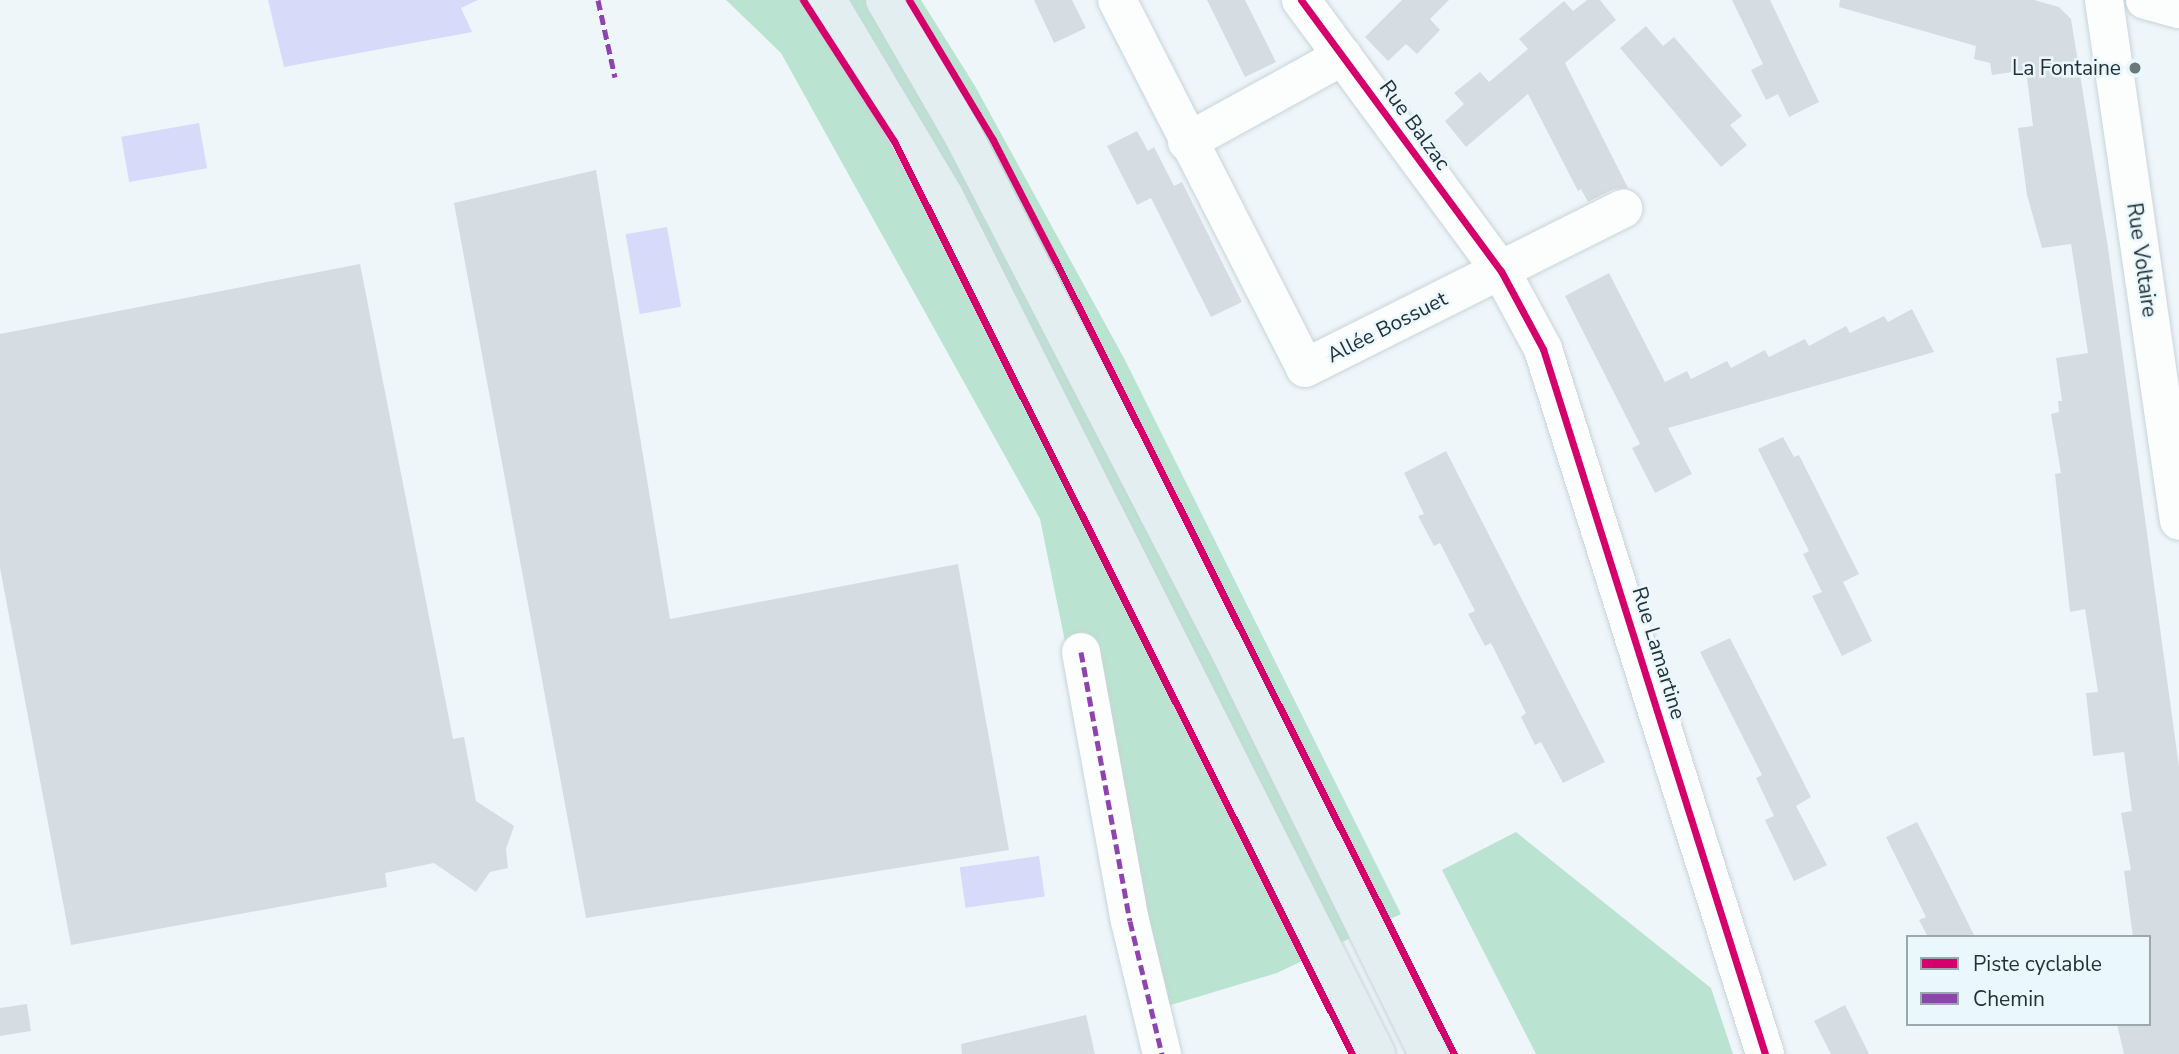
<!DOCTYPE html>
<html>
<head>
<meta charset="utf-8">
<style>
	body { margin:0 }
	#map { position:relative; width:2179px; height:1054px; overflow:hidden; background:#eef6fa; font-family:"Nunito Sans",sans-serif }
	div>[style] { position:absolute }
	.green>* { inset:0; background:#bae4d1 }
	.water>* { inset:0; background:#d8dafa; transform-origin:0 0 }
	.building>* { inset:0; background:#d5dde3 }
	.roads { filter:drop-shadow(0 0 2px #c9d4d8) drop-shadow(0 0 2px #c9d4d8) }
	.minor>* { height:38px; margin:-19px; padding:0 19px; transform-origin:19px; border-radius:19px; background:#fcfefe }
	.major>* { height:38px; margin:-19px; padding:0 19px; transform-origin:19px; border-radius:19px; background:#e2eeef }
	.quiet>* { height:5px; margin-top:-2.5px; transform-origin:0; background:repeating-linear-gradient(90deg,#8e44ad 0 10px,transparent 0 15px) }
	.cycleway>* { height:7px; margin:-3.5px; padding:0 3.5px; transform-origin:3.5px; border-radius:3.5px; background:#d6006c }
	.dots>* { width:19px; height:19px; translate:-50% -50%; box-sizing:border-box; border:4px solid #eaf8fe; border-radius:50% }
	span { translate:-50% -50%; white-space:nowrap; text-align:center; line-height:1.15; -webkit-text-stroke:5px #eaf8fe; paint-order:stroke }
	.poi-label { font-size:21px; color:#233237 }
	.right { translate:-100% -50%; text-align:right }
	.street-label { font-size:21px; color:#233237 }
	.legend { position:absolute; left:1906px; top:935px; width:245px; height:91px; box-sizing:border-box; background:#eaf8fe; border:2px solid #9aa9ae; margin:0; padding:9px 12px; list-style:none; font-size:21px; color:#233237 }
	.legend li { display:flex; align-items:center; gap:14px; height:35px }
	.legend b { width:35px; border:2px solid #9aa9ae }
</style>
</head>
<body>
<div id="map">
	<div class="green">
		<i style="clip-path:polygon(726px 0,921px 0,975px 86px,1125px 360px,1401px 914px,1277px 973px,1141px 1014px,1040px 519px,781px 53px)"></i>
		<i style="clip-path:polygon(1516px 832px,1711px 988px,1733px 1054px,1536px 1054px,1442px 870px)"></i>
	</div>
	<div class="water">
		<i style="clip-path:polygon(268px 0,478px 0,461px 8px,472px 32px,284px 67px)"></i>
		<i style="left:199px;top:123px;width:46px;height:79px;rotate:80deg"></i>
		<i style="left:667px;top:227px;width:81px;height:42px;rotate:80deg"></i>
		<i style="left:1039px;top:856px;width:41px;height:80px;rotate:82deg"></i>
	</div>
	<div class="building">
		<i style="clip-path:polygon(1034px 0,1072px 0,1086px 28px,1054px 43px)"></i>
		<i style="clip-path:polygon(1207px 0,1245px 0,1276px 62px,1245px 77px)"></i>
		<i style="clip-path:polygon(1402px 0,1449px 0,1430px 19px,1440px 30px,1417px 54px,1406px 44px,1388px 61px,1365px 37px)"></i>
		<i style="clip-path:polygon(1587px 0,1600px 0,1616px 20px,1565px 63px,1628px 188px,1614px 189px,1588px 202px,1581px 189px,1578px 191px,1528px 94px,1466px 147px,1445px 121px,1464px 104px,1454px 93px,1480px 72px,1489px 82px,1528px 49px,1519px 39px,1564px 1px,1573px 11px)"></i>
		<i style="clip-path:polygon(1732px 0,1770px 0,1819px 102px,1789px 117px,1778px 94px,1766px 100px,1751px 70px,1763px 64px)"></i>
		<i style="clip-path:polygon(1840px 0,2034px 0,2059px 7px,2071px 19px,2108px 248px,2179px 767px,2179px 1054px,2124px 1054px,2117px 1024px,2149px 1024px,2149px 937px,2133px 937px,2124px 871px,2131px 870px,2121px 813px,2132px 811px,2124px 752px,2093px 756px,2086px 693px,2098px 692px,2085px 609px,2070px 612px,2055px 474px,2061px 473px,2051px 414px,2059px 412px,2058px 401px,2062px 401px,2056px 358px,2088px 353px,2071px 244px,2042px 248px,2027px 195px,2018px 128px,2033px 126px,2026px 70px,1992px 75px,1990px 63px,1974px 59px,1976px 46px,1839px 7px)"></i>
		<i style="clip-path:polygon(1646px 26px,1663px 46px,1674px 37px,1742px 116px,1730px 125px,1747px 145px,1721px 167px,1620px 48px)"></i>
		<i style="clip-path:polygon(1137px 131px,1148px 151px,1154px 147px,1174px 186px,1182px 182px,1242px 302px,1211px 317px,1151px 198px,1137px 205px,1107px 146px)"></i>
		<i style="clip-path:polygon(596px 170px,670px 619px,958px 564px,1009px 850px,586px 918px,454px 203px)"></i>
		<i style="clip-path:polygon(360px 264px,453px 739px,464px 737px,476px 801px,514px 826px,506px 849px,508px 868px,490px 872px,476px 892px,434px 863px,385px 873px,387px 887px,71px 945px,0 568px,0 334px)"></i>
		<i style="clip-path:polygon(1609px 273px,1665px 382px,1687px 371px,1691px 379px,1727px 361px,1731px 368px,1765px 350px,1769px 357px,1805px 339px,1809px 346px,1846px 326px,1850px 333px,1884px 316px,1888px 322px,1912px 309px,1934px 352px,1668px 428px,1692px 474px,1655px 493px,1632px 448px,1640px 444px,1565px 296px)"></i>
		<i style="clip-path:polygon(1783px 437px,1794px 457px,1799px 455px,1859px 574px,1843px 582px,1872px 641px,1842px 656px,1812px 596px,1822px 592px,1803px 554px,1809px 551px,1758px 449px)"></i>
		<i style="clip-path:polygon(1446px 451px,1605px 762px,1563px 783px,1541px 742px,1535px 745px,1521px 717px,1526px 713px,1491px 643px,1485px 646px,1468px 614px,1475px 611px,1440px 543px,1434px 546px,1418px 516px,1424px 514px,1404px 473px)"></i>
		<i style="clip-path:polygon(1730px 638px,1811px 797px,1796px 806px,1827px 865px,1794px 881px,1765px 820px,1774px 816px,1756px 778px,1762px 775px,1700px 652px)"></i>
		<i style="clip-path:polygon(1917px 822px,1932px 851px,1975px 937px,1928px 937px,1919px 920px,1926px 917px,1886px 837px)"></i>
		<i style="clip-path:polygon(27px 1004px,31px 1031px,0 1036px,0 1008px)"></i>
		<i style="clip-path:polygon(1845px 1005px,1869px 1054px,1831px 1054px,1814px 1021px)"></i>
		<i style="clip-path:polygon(1086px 1015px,1095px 1054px,962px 1054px,961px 1044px)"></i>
	</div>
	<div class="roads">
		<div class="minor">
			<i style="left:1117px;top:0;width:413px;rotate:62.9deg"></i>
			<i style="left:1305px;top:368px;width:356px;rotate:-26.6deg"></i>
			<i style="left:1301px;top:0;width:337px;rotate:53.6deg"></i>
			<i style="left:1501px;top:271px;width:89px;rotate:61.7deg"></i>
			<i style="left:1543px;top:349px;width:739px;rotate:72.52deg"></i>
			<i style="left:2104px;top:0;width:526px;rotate:81.81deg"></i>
			<i style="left:2145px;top:0;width:35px;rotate:15deg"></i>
			<i style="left:1187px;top:142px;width:178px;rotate:-28.9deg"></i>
			<i style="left:1081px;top:652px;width:273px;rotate:79.7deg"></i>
			<i style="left:1130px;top:921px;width:137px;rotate:76.5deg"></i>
		</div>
		<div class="major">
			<i style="left:827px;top:0;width:228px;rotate:59.2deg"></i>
			<i style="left:944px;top:196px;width:961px;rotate:63.27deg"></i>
			<i style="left:885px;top:0;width:156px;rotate:60deg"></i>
			<i style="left:963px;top:135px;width:583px;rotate:62.64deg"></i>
			<i style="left:1231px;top:653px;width:447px;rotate:63.8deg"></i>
		</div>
	</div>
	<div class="quiet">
		<i style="left:598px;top:0;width:79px;rotate:77.6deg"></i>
		<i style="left:1081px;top:652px;width:273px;rotate:79.7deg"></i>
		<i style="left:1130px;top:921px;width:137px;rotate:76.5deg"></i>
	</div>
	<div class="cycleway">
		<i style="left:803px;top:0;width:168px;rotate:57.2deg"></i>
		<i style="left:894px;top:141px;width:1021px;rotate:63.36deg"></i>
		<i style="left:909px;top:0;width:163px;rotate:59deg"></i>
		<i style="left:993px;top:140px;width:135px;rotate:62.7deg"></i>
		<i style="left:1055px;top:260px;width:889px;rotate:63.32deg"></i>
		<i style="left:1301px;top:0;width:337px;rotate:53.6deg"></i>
		<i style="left:1501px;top:271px;width:89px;rotate:61.7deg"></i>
		<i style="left:1543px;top:349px;width:739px;rotate:72.52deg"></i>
	</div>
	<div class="dots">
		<i style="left:2135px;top:68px;background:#6a777b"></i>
	</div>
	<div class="poi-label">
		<span class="right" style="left:2121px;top:68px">La Fontaine</span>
	</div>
	<div class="street-label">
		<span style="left:1415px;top:125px;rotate:54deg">Rue Balzac</span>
		<span style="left:2142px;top:260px;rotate:82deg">Rue Voltaire</span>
		<span style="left:1387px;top:327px;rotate:-27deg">Allée Bossuet</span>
		<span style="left:1659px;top:653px;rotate:73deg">Rue Lamartine</span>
	</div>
	<ul class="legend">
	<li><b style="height:9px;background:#d6006c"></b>Piste cyclable</li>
	<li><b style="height:9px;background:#8e44ad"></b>Chemin</li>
	</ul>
</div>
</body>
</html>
